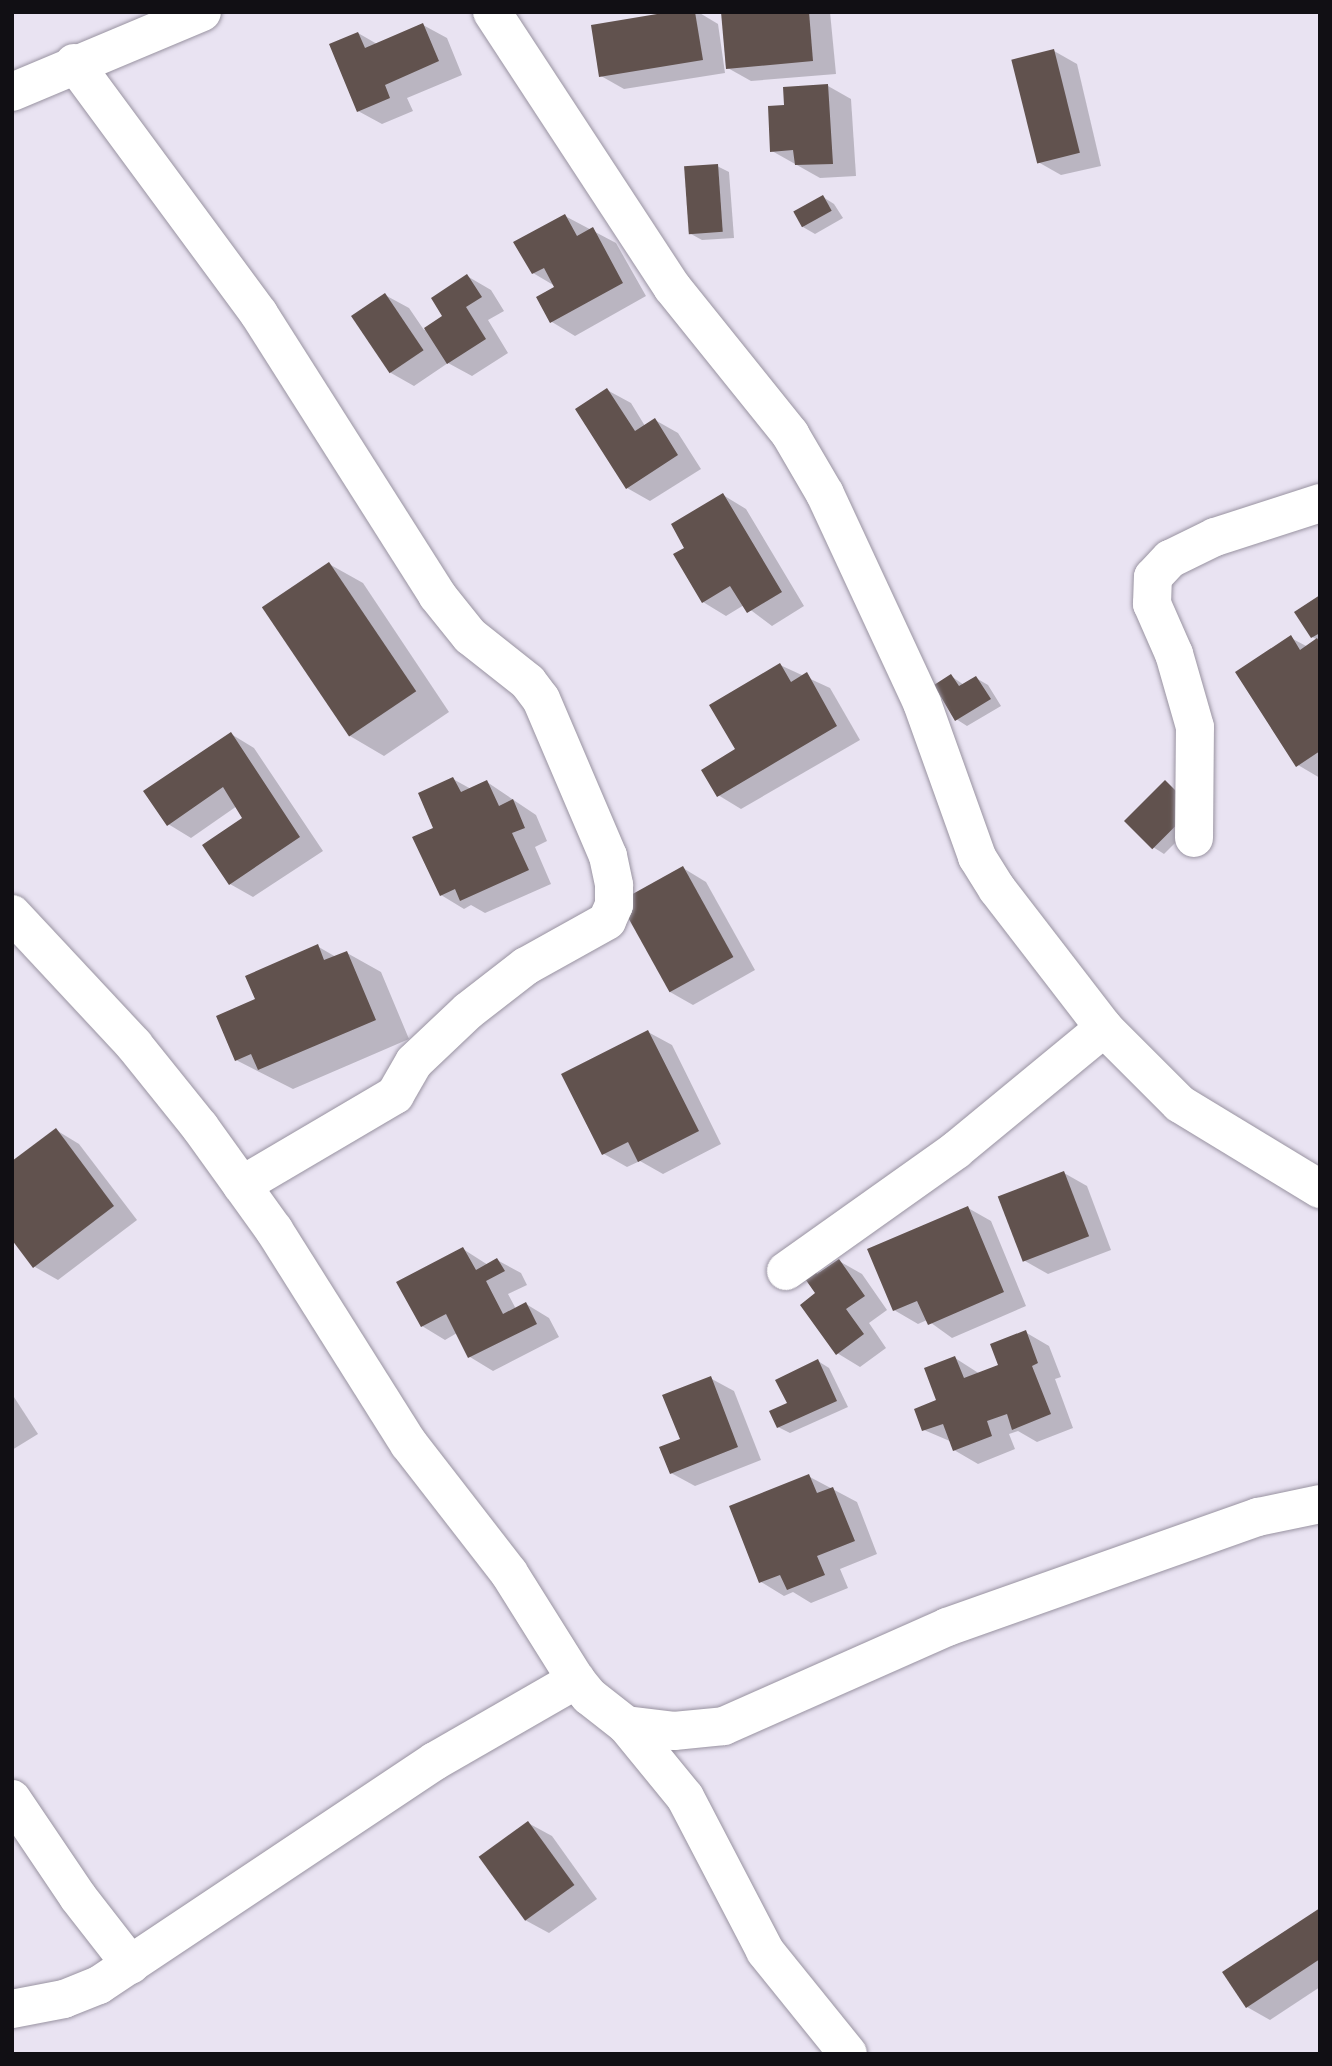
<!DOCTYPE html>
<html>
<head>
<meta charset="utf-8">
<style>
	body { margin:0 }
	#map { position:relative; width:1332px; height:2066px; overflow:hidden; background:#e9e3f2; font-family:"Roboto Serif",serif }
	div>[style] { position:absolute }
	.shadow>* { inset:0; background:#0003 }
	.building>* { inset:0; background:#61524e; transform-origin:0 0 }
	.roads { filter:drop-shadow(0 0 2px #9993a1) drop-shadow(0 0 2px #9993a1) }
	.street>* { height:38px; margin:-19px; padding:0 19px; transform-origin:19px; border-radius:19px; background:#fff }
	span { translate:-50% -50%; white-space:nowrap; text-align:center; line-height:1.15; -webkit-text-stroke:7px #fff; paint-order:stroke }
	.frame { position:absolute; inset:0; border:14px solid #110f14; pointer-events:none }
</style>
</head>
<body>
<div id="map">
	<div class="shadow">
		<i style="clip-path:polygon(680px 12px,698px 12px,718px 24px,725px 73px,624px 89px,601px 76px)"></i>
		<i style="clip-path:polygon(722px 12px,830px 12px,836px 74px,751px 81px,726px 67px)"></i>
		<i style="clip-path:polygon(423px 25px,447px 38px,462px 75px,407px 98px,413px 111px,382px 124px,358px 111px,358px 33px,377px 44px)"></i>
		<i style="clip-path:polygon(1054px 51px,1077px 64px,1101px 166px,1061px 175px,1038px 162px)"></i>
		<i style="clip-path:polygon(828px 86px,851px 99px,856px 176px,820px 178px,772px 151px,786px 107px)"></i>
		<i style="clip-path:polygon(717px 166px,729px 172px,734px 238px,702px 240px,691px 234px)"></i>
		<i style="clip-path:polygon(823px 197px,834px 204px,843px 218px,815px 234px,803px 227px)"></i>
		<i style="clip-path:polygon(565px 216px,616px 243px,646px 296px,575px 336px,552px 322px,555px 286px,533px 273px)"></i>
		<i style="clip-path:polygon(467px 276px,491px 290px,504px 311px,488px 320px,508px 353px,472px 376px,448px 363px,414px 386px,391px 373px,385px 295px,409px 308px,424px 330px,445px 316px)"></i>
		<i style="clip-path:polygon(607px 390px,631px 403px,645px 426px,655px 420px,678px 433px,701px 469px,650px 501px,627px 488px)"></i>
		<i style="clip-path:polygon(723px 495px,746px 509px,804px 606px,772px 626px,744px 605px,726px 616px,703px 602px,687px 549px)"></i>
		<i style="clip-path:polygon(329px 564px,363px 583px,449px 712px,384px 756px,350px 736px)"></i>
		<i style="clip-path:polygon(1320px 597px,1320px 778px,1298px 765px,1291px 638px,1308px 647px,1318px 640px,1312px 637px)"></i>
		<i style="clip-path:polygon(780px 665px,830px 688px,860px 740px,741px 809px,718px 795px)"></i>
		<i style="clip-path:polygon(951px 676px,964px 685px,976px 678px,988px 685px,1001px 706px,967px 726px,956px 719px)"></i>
		<i style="clip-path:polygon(231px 734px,254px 748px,323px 851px,253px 897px,230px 884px,245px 818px,237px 806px,191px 838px,168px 824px)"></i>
		<i style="clip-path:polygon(453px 779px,471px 789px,487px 782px,536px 815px,547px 841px,535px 847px,551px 884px,485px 913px,471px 905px,464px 909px,441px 895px,436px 829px)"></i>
		<i style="clip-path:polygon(1165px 782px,1203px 815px,1164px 854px,1153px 847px)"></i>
		<i style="clip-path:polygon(683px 868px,706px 882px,755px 970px,693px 1005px,670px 992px)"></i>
		<i style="clip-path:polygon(317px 946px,336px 957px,347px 953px,381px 972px,409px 1039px,293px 1089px,236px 1060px,257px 1000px)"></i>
		<i style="clip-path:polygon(648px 1032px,672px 1045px,721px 1144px,663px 1174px,640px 1161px,627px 1167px,604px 1154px)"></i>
		<i style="clip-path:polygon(56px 1130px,79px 1144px,137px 1220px,58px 1280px,35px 1267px)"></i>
		<i style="clip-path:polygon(1064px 1173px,1087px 1186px,1111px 1250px,1048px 1274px,1025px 1261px)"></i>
		<i style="clip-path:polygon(968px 1208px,991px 1221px,1026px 1306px,952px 1338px,927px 1320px,918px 1324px,894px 1310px)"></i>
		<i style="clip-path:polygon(463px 1249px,488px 1265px,497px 1260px,521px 1273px,527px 1285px,508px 1294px,516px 1309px,526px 1304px,549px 1318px,559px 1337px,493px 1371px,470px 1357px,457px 1333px,445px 1340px,422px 1326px)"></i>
		<i style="clip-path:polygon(839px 1261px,862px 1274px,887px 1310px,869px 1323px,886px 1348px,860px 1367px,837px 1353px,812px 1268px,821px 1273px)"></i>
		<i style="clip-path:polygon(1025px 1332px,1049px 1346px,1061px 1377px,1055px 1379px,1073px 1428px,1037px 1442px,1018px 1431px,1009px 1434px,1015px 1449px,978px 1464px,954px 1450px,952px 1442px,924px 1430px,955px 1358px,980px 1374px,1001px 1366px)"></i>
		<i style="clip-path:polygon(818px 1361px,829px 1368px,848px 1407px,790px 1433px,778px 1427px)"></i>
		<i style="clip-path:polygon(710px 1378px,734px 1391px,761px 1460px,695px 1486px,671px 1473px)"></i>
		<i style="clip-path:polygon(12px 1394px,38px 1434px,12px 1450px)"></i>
		<i style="clip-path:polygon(808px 1476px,857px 1502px,877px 1554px,840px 1569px,848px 1588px,811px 1603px,793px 1592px,784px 1596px,761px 1582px)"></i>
		<i style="clip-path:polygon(528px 1823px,552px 1836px,597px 1899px,549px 1933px,525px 1920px)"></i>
		<i style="clip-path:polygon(1320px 1910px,1320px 1987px,1270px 2020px,1247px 2007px)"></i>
	</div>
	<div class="building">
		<i style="clip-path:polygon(669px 12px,695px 12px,703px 60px,599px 77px,591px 25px)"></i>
		<i style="clip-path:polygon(721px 12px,809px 12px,813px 61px,726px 69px)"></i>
		<i style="clip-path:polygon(423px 23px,439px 61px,385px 85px,390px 98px,357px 112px,329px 44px,358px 32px,365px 48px)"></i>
		<i style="left:1054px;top:49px;width:107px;height:44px;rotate:76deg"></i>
		<i style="clip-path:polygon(828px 84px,833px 164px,795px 165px,793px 150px,770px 152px,768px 106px,784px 105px,783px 87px)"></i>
		<i style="left:718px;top:164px;width:68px;height:34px;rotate:86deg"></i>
		<i style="left:823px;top:195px;width:18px;height:34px;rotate:61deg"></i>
		<i style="clip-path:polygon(565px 214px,577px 236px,593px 227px,623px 283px,550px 323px,536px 297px,554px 287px,544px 268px,532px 274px,513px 242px)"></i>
		<i style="clip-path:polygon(467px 274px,482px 297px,466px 307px,486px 339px,447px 364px,424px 328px,442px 316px,431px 298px)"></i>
		<i style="left:385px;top:293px;width:69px;height:41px;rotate:56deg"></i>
		<i style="clip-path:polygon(607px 388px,635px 431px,655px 418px,678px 455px,626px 489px,575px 409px)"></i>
		<i style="clip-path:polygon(723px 493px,782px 592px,747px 613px,730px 586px,702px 603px,673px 554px,684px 548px,671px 524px)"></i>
		<i style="left:329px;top:562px;width:156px;height:81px;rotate:56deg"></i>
		<i style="clip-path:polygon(1320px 595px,1320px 633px,1311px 638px,1294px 612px)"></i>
		<i style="clip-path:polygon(1291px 635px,1300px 650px,1317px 638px,1320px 643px,1320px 751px,1296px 767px,1235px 672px)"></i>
		<i style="clip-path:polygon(780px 663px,791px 682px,807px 672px,837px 726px,717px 797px,701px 770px,735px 749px,709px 705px)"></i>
		<i style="clip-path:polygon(951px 674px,959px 686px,976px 676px,991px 699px,955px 721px,934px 685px)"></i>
		<i style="clip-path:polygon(231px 732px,300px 837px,229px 885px,202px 845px,242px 818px,223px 787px,167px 826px,143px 791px)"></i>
		<i style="clip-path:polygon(453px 777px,461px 792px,487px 780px,499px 806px,513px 799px,525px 828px,512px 833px,529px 870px,460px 901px,455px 889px,440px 896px,412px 837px,433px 828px,418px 793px)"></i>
		<i style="left:1165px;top:780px;width:40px;height:58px;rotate:45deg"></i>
		<i style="left:683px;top:866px;width:104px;height:73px;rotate:61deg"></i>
		<i style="clip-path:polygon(318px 944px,324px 960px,347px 951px,376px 1020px,258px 1070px,251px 1054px,235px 1061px,216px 1016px,255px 999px,245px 976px)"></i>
		<i style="clip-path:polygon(648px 1030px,699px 1131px,638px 1162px,628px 1142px,602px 1155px,561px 1074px)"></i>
		<i style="clip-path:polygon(56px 1128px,114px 1206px,33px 1268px,12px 1240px,12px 1161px)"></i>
		<i style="left:1064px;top:1171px;width:70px;height:71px;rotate:69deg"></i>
		<i style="clip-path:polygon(968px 1206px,1004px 1292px,928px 1325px,917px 1301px,893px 1311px,867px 1249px)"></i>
		<i style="clip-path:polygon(463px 1247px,476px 1270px,497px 1258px,505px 1271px,486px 1281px,503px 1314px,526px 1302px,537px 1324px,468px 1358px,446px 1314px,421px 1327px,396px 1282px)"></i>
		<i style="clip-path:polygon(839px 1259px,865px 1296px,846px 1309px,864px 1334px,836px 1355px,800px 1305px,815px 1293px,801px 1273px,811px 1266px,817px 1274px)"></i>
		<i style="clip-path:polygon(1026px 1330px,1038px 1363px,1032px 1366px,1051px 1414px,1012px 1430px,1007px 1414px,987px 1421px,992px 1436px,953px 1451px,943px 1424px,922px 1431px,914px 1409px,936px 1400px,924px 1368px,955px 1356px,964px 1378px,998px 1365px,990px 1344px)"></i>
		<i style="clip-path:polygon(818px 1359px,837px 1401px,777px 1428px,769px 1411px,787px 1403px,775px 1380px)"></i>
		<i style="clip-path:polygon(711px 1376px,738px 1447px,670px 1474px,659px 1447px,680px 1439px,662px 1395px)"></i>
		<i style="clip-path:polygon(809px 1474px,817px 1493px,833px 1487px,855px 1541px,817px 1556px,825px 1575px,787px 1590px,780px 1575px,759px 1583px,729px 1506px)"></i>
		<i style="left:528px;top:1821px;width:79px;height:61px;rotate:54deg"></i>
		<i style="clip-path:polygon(1320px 1908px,1320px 1959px,1246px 2008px,1222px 1972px)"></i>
	</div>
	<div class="roads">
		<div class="street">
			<i style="left:492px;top:12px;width:329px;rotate:56.8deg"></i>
			<i style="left:672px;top:287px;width:189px;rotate:51.2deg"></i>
			<i style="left:790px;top:434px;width:69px;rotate:59.7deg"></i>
			<i style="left:825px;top:494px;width:230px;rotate:65.1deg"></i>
			<i style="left:922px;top:703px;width:164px;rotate:70.3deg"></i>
			<i style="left:977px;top:857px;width:38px;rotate:58deg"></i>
			<i style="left:997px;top:889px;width:175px;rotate:52.4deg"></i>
			<i style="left:1104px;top:1028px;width:107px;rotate:45deg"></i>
			<i style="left:1180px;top:1104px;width:164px;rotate:31.3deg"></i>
			<i style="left:74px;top:63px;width:312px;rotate:53.6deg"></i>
			<i style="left:259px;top:314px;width:333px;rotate:57.6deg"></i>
			<i style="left:437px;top:595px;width:53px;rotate:51.2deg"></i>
			<i style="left:470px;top:636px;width:74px;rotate:38.4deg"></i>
			<i style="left:528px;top:682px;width:21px;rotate:53deg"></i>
			<i style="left:541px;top:699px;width:171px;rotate:66.9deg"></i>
			<i style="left:608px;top:856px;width:30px;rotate:78deg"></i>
			<i style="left:614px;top:885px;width:20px;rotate:90deg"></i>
			<i style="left:614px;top:905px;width:17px;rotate:114deg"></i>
			<i style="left:607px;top:921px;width:93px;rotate:150.9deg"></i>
			<i style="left:526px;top:966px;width:73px;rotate:142.2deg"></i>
			<i style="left:468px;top:1011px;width:74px;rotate:136.6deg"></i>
			<i style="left:414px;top:1062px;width:38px;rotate:120deg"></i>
			<i style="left:395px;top:1095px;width:178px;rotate:149.5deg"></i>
			<i style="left:12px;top:92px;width:206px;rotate:-22.8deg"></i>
			<i style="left:1194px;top:838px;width:111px;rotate:-89.5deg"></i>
			<i style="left:1195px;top:727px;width:76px;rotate:-106deg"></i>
			<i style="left:1174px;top:654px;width:55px;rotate:-113.7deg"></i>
			<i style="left:1152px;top:604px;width:27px;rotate:-88deg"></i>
			<i style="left:1153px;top:577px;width:25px;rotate:-47deg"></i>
			<i style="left:1170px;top:559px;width:50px;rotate:-26.1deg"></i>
			<i style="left:1215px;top:537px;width:110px;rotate:-17.9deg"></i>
			<i style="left:12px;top:914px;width:179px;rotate:47deg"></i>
			<i style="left:134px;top:1045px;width:105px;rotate:51.2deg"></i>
			<i style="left:200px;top:1127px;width:127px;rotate:54.3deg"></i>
			<i style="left:274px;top:1230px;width:253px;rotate:57.8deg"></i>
			<i style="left:409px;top:1444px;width:163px;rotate:52.2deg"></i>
			<i style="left:509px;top:1573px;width:126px;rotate:57.9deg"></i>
			<i style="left:576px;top:1680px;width:21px;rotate:51deg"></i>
			<i style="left:589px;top:1696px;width:47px;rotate:38.1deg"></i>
			<i style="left:626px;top:1725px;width:93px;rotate:50.7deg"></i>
			<i style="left:685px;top:1797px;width:174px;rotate:62.5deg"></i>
			<i style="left:765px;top:1951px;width:132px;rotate:51.1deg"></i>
			<i style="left:786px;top:1271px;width:209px;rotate:-35.4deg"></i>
			<i style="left:956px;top:1150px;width:192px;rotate:-39.5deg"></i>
			<i style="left:626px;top:1725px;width:48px;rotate:7.1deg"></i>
			<i style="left:674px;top:1731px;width:50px;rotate:-5.7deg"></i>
			<i style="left:724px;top:1726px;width:244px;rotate:-23.9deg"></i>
			<i style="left:947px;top:1627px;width:330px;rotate:-19.5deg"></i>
			<i style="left:1258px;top:1517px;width:63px;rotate:-11.8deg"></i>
			<i style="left:12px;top:1799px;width:118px;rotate:56deg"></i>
			<i style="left:78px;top:1897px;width:86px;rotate:52.1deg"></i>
			<i style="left:12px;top:2009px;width:53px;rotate:-10.9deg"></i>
			<i style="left:64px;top:1999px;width:38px;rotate:-22deg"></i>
			<i style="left:99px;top:1985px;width:404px;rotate:-33.7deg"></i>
			<i style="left:435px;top:1761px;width:163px;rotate:-29.9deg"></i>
		</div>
	</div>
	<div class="frame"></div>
</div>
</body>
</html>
